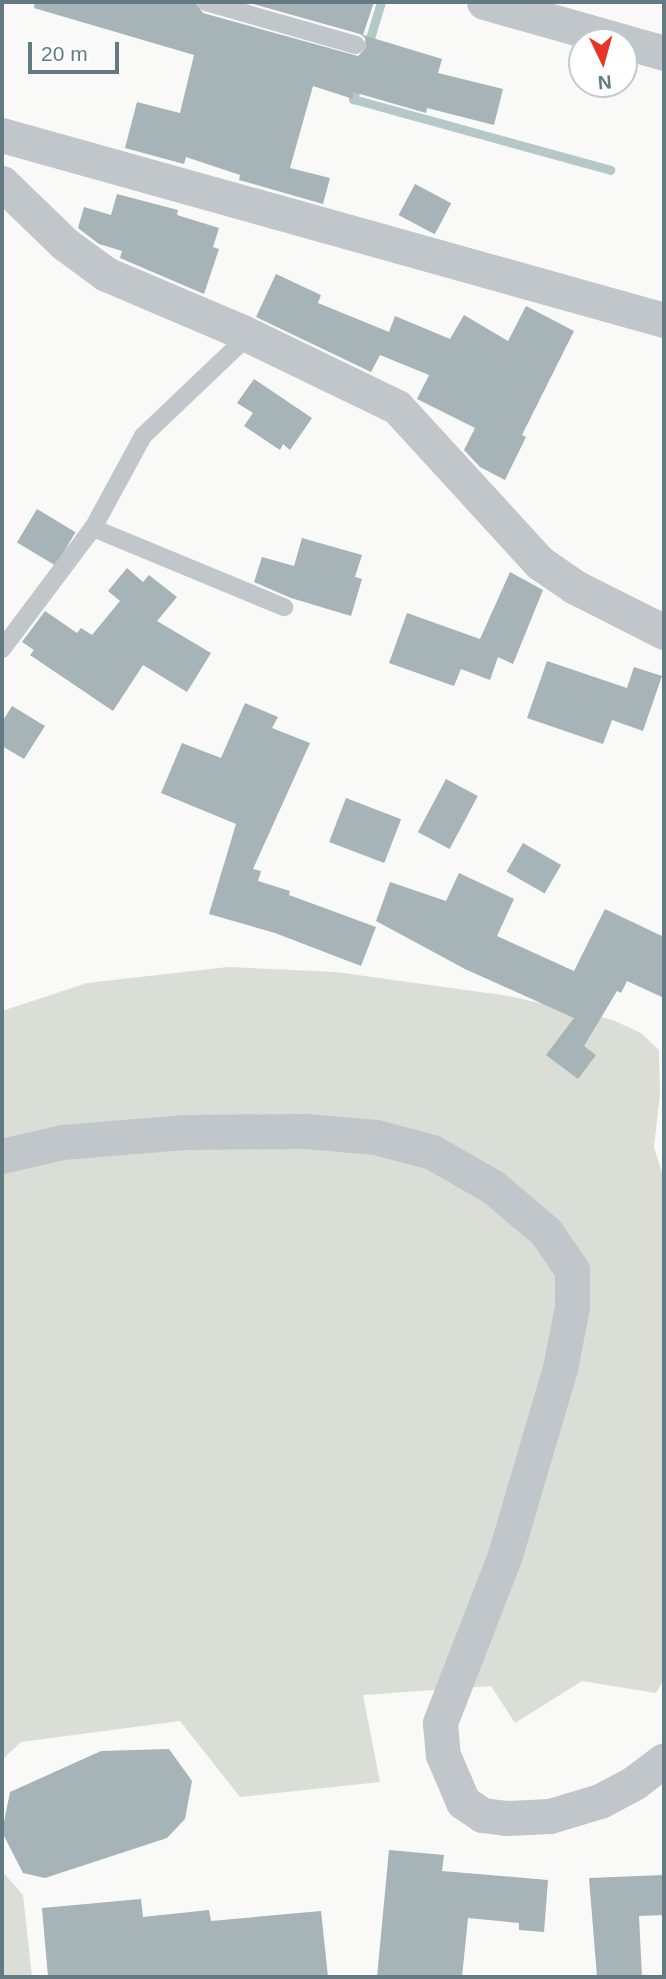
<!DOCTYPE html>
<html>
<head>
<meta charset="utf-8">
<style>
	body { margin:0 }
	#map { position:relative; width:666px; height:1979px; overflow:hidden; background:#f9f9f7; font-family:Arial,sans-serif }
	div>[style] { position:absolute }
	.green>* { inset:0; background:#daded6 }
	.stream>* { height:9px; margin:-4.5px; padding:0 4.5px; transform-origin:4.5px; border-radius:4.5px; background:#b6c7c8 }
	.building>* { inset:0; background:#a6b3b7; transform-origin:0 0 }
	.lane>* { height:18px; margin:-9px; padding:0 9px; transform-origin:9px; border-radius:9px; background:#c0c6c9 }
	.street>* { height:35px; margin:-17.5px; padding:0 17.5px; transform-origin:17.5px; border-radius:17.5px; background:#c0c6c9 }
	span { translate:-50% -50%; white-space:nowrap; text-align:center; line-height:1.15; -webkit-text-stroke:7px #fff; paint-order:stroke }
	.frame { position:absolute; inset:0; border:4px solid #637a83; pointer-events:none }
	.north { position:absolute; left:568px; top:28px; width:70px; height:70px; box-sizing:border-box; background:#fff; border:2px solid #c1cacd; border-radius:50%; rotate:175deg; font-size:19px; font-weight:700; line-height:28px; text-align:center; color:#637a83 }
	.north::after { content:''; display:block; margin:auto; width:24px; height:32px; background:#e83527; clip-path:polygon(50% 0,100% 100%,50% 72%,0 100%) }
	.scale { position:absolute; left:28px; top:42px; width:91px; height:32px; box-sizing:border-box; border:4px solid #637a83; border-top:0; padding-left:9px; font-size:21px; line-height:24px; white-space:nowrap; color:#637a83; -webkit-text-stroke:5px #fff; paint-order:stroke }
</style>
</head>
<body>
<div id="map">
	<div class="green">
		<i style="clip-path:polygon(228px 967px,336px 972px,509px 996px,613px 1020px,641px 1033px,659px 1050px,660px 1094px,654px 1147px,664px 1179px,664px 1679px,656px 1693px,582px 1681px,515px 1723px,491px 1686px,363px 1695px,380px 1782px,240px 1797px,180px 1721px,21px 1742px,2px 1760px,2px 1011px,87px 983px)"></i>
		<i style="clip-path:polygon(2px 1871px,23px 1895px,32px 1977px,2px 1977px)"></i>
	</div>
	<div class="stream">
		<i style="left:367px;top:48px;width:48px;rotate:-73.1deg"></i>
		<i style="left:358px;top:82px;width:18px;rotate:106deg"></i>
		<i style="left:353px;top:99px;width:267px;rotate:15.4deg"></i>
	</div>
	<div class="building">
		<i style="clip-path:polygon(35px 2px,195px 2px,203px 13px,358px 56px,367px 47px,365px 38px,360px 34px,246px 2px,374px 2px,363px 35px,442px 59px,438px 73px,503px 89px,494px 125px,427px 108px,426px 113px,353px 92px,353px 99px,313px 86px,290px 168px,330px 178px,323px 204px,239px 180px,240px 175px,186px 157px,184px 164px,125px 148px,137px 102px,180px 113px,194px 55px,34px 8px)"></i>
		<i style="left:415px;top:184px;width:41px;height:35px;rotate:28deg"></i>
		<i style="clip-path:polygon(117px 194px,178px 210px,177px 215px,219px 228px,213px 247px,219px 249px,204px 294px,120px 258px,122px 251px,99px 244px,78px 228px,84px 207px,111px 215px)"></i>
		<i style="clip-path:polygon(276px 274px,321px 295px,318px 303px,389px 332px,395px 316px,450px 339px,464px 315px,508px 341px,526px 306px,574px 331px,522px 435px,526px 437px,505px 480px,480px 467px,464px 450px,475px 428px,417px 399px,429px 375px,380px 355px,371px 372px,256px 317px)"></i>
		<i style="clip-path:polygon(254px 379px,312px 418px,290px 450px,283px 444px,280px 450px,244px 426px,253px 413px,237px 403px)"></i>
		<i style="left:37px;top:509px;width:45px;height:39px;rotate:31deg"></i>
		<i style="clip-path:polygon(302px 538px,362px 555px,355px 577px,362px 579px,351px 616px,291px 598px,254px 582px,262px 557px,294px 566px)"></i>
		<i style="clip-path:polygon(127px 568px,143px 582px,149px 575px,177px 597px,157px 621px,211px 653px,187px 692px,143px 665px,113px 711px,30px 655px,34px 650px,22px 642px,45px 611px,77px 633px,81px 628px,92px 635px,120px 601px,108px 591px)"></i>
		<i style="clip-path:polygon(510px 572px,543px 590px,513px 664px,498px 657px,490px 680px,461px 669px,454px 686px,389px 663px,407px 613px,480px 639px)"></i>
		<i style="clip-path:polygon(547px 661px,627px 688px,634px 667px,662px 676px,643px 731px,612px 720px,603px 744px,527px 718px)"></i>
		<i style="clip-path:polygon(245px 703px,278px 717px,272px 728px,310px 743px,253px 869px,261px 871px,258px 881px,290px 891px,289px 895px,376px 927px,361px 966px,275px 933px,209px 914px,236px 824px,161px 793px,182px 743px,221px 758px)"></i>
		<i style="clip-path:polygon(12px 706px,45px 726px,24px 759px,2px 746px,2px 722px)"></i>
		<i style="left:446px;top:779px;width:36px;height:60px;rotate:28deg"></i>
		<i style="left:346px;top:798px;width:59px;height:47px;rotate:21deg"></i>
		<i style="left:523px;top:843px;width:44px;height:33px;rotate:30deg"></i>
		<i style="clip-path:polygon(459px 873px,514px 899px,497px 936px,574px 971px,605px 909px,664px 937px,664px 998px,627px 981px,621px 993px,617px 991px,584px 1046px,596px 1055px,578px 1079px,546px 1055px,574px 1018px,465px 969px,376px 921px,390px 882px,446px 901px)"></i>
		<i style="clip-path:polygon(169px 1749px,192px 1781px,185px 1819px,167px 1838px,45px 1878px,23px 1873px,2px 1832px,10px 1792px,101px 1751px)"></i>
		<i style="clip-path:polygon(389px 1850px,444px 1855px,442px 1871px,548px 1880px,544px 1932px,519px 1930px,519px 1923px,468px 1918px,462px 1977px,377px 1977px)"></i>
		<i style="clip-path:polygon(664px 1875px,664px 1915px,639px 1916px,642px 1977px,597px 1977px,589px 1878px)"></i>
		<i style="clip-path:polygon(141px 1899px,143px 1917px,209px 1910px,211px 1921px,321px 1911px,328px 1977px,48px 1977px,42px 1908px)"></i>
	</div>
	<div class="lane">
		<i style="left:206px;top:2px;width:156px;rotate:16deg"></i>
		<i style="left:249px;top:335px;width:146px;rotate:136.4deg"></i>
		<i style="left:143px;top:436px;width:105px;rotate:118.5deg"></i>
		<i style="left:93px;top:528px;width:207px;rotate:22.5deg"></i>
		<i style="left:2px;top:649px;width:151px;rotate:-53.1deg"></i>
	</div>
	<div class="street">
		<i style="left:484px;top:2px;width:187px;rotate:15.8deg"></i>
		<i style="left:2px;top:135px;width:687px;rotate:15.61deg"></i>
		<i style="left:2px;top:183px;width:88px;rotate:44.1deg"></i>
		<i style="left:65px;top:244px;width:51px;rotate:36.2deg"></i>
		<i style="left:106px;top:274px;width:146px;rotate:23deg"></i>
		<i style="left:240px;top:331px;width:174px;rotate:25.8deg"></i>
		<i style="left:397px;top:407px;width:212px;rotate:47.5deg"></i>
		<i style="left:540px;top:563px;width:42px;rotate:34.4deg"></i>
		<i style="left:575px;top:587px;width:100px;rotate:26.8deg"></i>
		<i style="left:2px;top:1156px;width:62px;rotate:-13.1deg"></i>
		<i style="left:62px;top:1142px;width:121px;rotate:-4.7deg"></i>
		<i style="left:183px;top:1132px;width:122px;rotate:-0.5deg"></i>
		<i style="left:305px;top:1131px;width:71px;rotate:4.8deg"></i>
		<i style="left:376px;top:1137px;width:58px;rotate:15deg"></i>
		<i style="left:432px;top:1152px;width:70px;rotate:29.8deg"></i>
		<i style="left:493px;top:1187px;width:70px;rotate:40.3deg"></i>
		<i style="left:546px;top:1232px;width:46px;rotate:55.6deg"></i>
		<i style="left:572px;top:1270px;width:37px;rotate:90deg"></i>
		<i style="left:572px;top:1307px;width:62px;rotate:101.1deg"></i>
		<i style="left:560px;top:1368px;width:195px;rotate:106.4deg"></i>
		<i style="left:505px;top:1555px;width:180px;rotate:111.2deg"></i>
		<i style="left:440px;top:1723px;width:32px;rotate:85deg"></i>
		<i style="left:443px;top:1755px;width:51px;rotate:66.9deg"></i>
		<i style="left:463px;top:1802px;width:23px;rotate:34deg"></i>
		<i style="left:482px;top:1815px;width:24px;rotate:7deg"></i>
		<i style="left:506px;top:1818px;width:44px;rotate:-2.6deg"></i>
		<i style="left:550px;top:1816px;width:52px;rotate:-16.7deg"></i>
		<i style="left:600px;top:1801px;width:40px;rotate:-28deg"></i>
		<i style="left:635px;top:1782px;width:36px;rotate:-37deg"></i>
	</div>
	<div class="frame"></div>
	<div class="north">N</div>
	<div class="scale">20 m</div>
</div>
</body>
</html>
